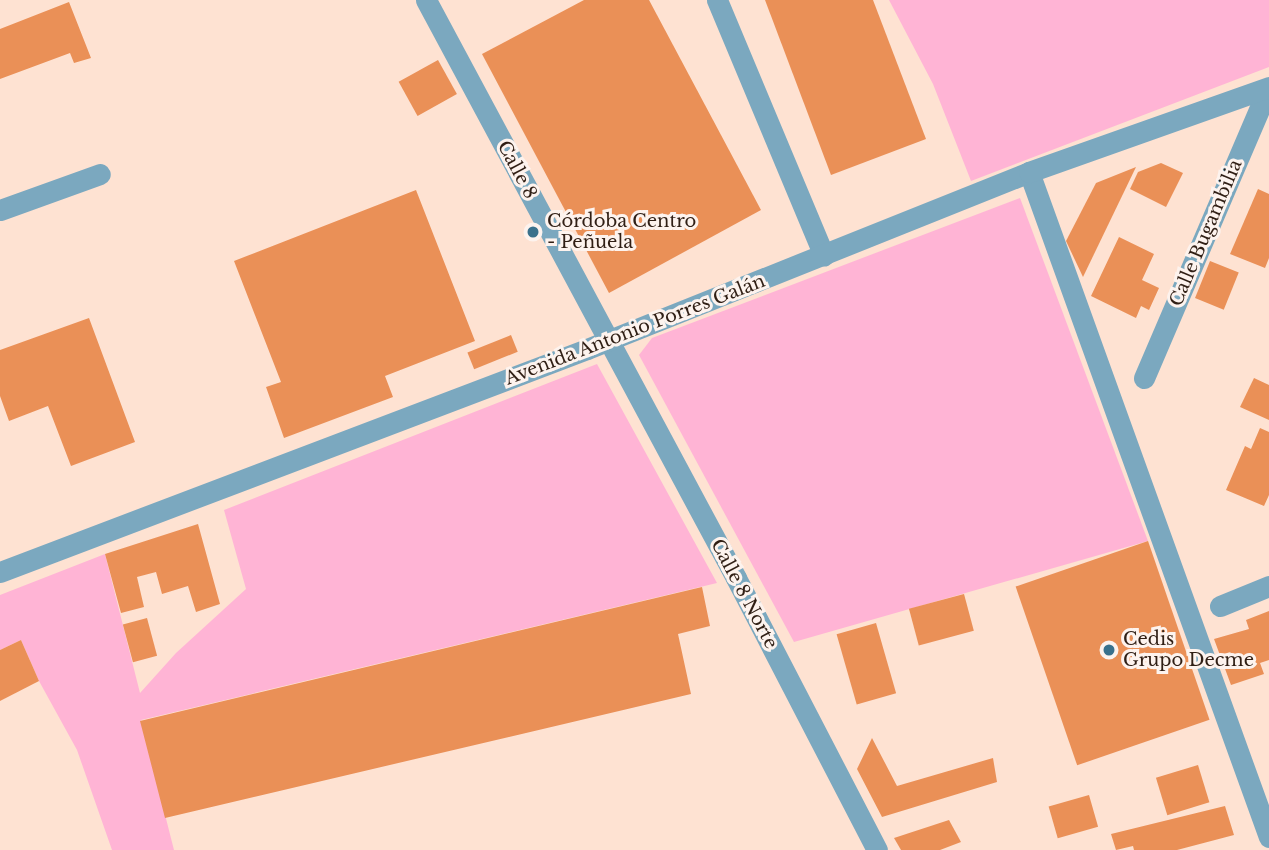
<!DOCTYPE html>
<html>
<head>
<meta charset="utf-8">
<style>
	body { margin:0 }
	#map { position:relative; width:1269px; height:850px; overflow:hidden; background:#fee2d2; font-family:"Libre Baskerville",serif }
	div>[style] { position:absolute }
	.green>* { inset:0; background:#ffb4d5 }
	.building>* { inset:0; background:#ea9057; transform-origin:0 0 }
	.minor>* { height:21px; margin:-10.5px; padding:0 10.5px; transform-origin:10.5px; border-radius:10.5px; background:#7ba8bf }
	.dots>* { width:19px; height:19px; translate:-50% -50%; box-sizing:border-box; border:4px solid #fdf3ee; border-radius:50% }
	span { translate:-50% -50%; white-space:nowrap; text-align:center; line-height:1.15; -webkit-text-stroke:6px #fdf3ee; paint-order:stroke }
	.street-label { font-size:18px; color:#301f15 }
	.poi-label { font-size:18px; color:#301f15 }
	.left { translate:0 -50%; text-align:left }
</style>
</head>
<body>
<div id="map">
	<div class="green">
		<i style="clip-path:polygon(889px 0,1269px 0,1269px 67px,971px 181px,933px 84px)"></i>
		<i style="clip-path:polygon(1020px 198px,1148px 541px,794px 642px,639px 355px,652px 338px)"></i>
		<i style="clip-path:polygon(597px 364px,717px 583px,141px 720px,174px 850px,112px 850px,77px 750px,39px 681px,21px 640px,0 650px,0 595px,105px 554px,140px 693px,176px 653px,246px 589px,224px 510px)"></i>
	</div>
	<div class="building">
		<i style="clip-path:polygon(584px 0,649px 0,761px 210px,609px 293px,482px 54px)"></i>
		<i style="clip-path:polygon(765px 0,873px 0,926px 139px,831px 175px)"></i>
		<i style="clip-path:polygon(69px 2px,91px 58px,74px 63px,70px 53px,0 79px,0 29px)"></i>
		<i style="left:438px;top:60px;width:39px;height:45px;rotate:61deg"></i>
		<i style="clip-path:polygon(1161px 163px,1183px 173px,1166px 207px,1130px 189px,1138px 172px)"></i>
		<i style="clip-path:polygon(1136px 167px,1083px 277px,1066px 241px,1096px 183px)"></i>
		<i style="clip-path:polygon(1258px 189px,1269px 194px,1269px 258px,1265px 268px,1230px 254px)"></i>
		<i style="clip-path:polygon(416px 190px,475px 341px,385px 376px,393px 397px,284px 438px,266px 387px,281px 382px,234px 261px)"></i>
		<i style="clip-path:polygon(1119px 237px,1154px 254px,1142px 280px,1159px 288px,1149px 310px,1141px 306px,1136px 318px,1091px 296px)"></i>
		<i style="left:1210px;top:261px;width:31px;height:40px;rotate:22deg"></i>
		<i style="clip-path:polygon(89px 318px,135px 442px,71px 466px,48px 406px,9px 421px,0 396px,0 350px)"></i>
		<i style="left:511px;top:335px;width:18px;height:47px;rotate:68deg"></i>
		<i style="clip-path:polygon(1254px 378px,1269px 385px,1269px 420px,1240px 407px)"></i>
		<i style="clip-path:polygon(1260px 428px,1269px 432px,1269px 495px,1264px 506px,1226px 490px,1245px 446px,1251px 449px)"></i>
		<i style="clip-path:polygon(198px 524px,220px 604px,196px 612px,188px 586px,162px 594px,156px 572px,137px 577px,144px 607px,121px 613px,105px 554px)"></i>
		<i style="left:1148px;top:541px;width:189px;height:140px;rotate:71deg"></i>
		<i style="clip-path:polygon(702px 587px,710px 626px,678px 634px,691px 694px,165px 818px,140px 721px)"></i>
		<i style="left:964px;top:594px;width:38px;height:57px;rotate:75deg"></i>
		<i style="clip-path:polygon(1269px 611px,1269px 660px,1260px 663px,1264px 674px,1231px 685px,1214px 639px,1249px 629px,1246px 620px)"></i>
		<i style="left:147px;top:618px;width:39px;height:25px;rotate:75deg"></i>
		<i style="left:876px;top:623px;width:73px;height:41px;rotate:74deg"></i>
		<i style="clip-path:polygon(21px 640px,39px 681px,0 701px,0 650px)"></i>
		<i style="clip-path:polygon(872px 738px,897px 786px,993px 758px,997px 782px,882px 817px,857px 769px)"></i>
		<i style="left:1198px;top:765px;width:39px;height:44px;rotate:73deg"></i>
		<i style="left:1089px;top:795px;width:33px;height:42px;rotate:74deg"></i>
		<i style="clip-path:polygon(1225px 806px,1234px 835px,1177px 850px,1134px 850px,1133px 846px,1116px 850px,1111px 834px)"></i>
		<i style="clip-path:polygon(949px 820px,961px 842px,940px 850px,901px 850px,894px 838px)"></i>
	</div>
	<div class="minor">
		<i style="left:426px;top:0;width:656px;rotate:61.79deg"></i>
		<i style="left:736px;top:578px;width:306px;rotate:62.6deg"></i>
		<i style="left:717px;top:0;width:277px;rotate:67.3deg"></i>
		<i style="left:1029px;top:172px;width:707px;rotate:70.16deg"></i>
		<i style="left:0;top:210px;width:106px;rotate:-19.8deg"></i>
		<i style="left:1144px;top:378px;width:315px;rotate:-66.8deg"></i>
		<i style="left:0;top:572px;width:628px;rotate:-20.8deg"></i>
		<i style="left:587px;top:349px;width:476px;rotate:-21.8deg"></i>
		<i style="left:1029px;top:172px;width:255px;rotate:-19.5deg"></i>
		<i style="left:1220px;top:606px;width:53px;rotate:-22.2deg"></i>
	</div>
	<div class="dots">
		<i style="left:533px;top:232px;background:#3a718c"></i>
		<i style="left:1109px;top:650px;background:#3a718c"></i>
	</div>
	<div class="street-label">
		<span style="left:517px;top:170px;rotate:62deg">Calle 8</span>
		<span style="left:1206px;top:233px;rotate:-67deg">Calle Bugambilia</span>
		<span style="left:635px;top:330px;rotate:-21deg">Avenida Antonio Porres Galán</span>
		<span style="left:744px;top:594px;rotate:62deg">Calle 8 Norte</span>
	</div>
	<div class="poi-label">
		<span class="left" style="left:547px;top:232px">Córdoba Centro<br>- Peñuela</span>
		<span class="left" style="left:1123px;top:650px">Cedis<br>Grupo Decme</span>
	</div>
</div>
</body>
</html>
